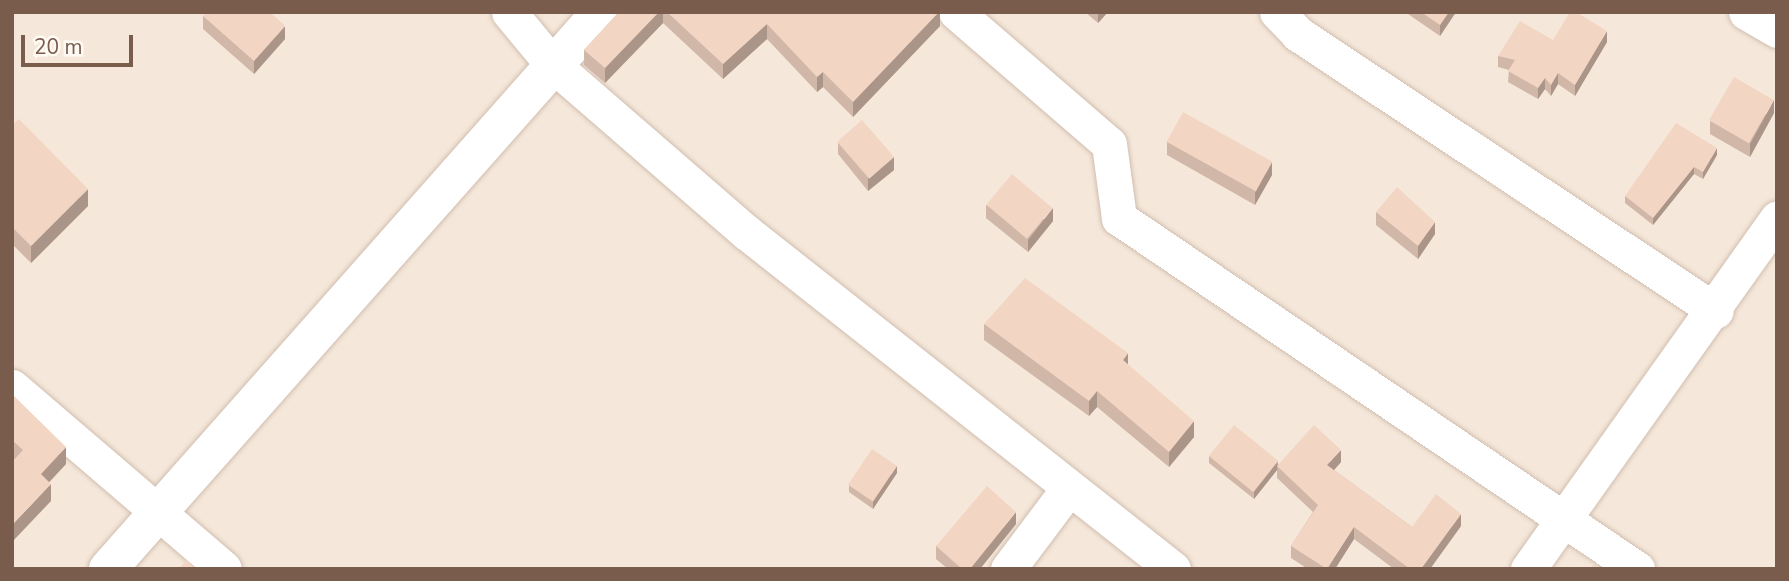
<!DOCTYPE html>
<html>
<head>
<meta charset="utf-8">
<style>
	body { margin:0 }
	#map { position:relative; width:1789px; height:581px; overflow:hidden; background:#fdf6ec; font-family:"Nunito Sans",sans-serif }
	div>[style] { position:absolute }
	.residential>* { inset:0; background:#f5e8da; transform-origin:0 0 }
	.roads { filter:drop-shadow(0 0 2px #d1beb0) drop-shadow(0 0 2px #d1beb0) }
	.street>* { height:35px; margin:-17.5px; padding:0 17.5px; transform-origin:17.5px; border-radius:17.5px; background:#fff }
	.secondary>* { height:38px; margin:-19px; padding:0 19px; transform-origin:19px; border-radius:19px; background:#fff }
	.wall>* { inset:0; background:#d1b7a8 }
	.shaded-wall>* { inset:0; background:#aa9588 }
	.building>* { inset:0; background:#f3d5c3; transform-origin:0 0 }
	span { translate:-50% -50%; white-space:nowrap; text-align:center; line-height:1.15; -webkit-text-stroke:7px #fffaf3; paint-order:stroke }
	.frame { position:absolute; inset:0; border:14px solid #7a5c4d; pointer-events:none }
	.scale { position:absolute; left:21px; top:35px; width:112px; height:32px; box-sizing:border-box; border:4px solid #7a5c4d; border-top:0; padding-left:9px; font-size:21px; line-height:24px; white-space:nowrap; color:#7a5c4d; -webkit-text-stroke:5px #fffaf3; paint-order:stroke }
</style>
</head>
<body>
<div id="map">
	<div class="residential">
		<i style="left:12px;top:12px;width:1765px;height:557px"></i>
	</div>
	<div class="roads">
		<div class="street">
			<i style="left:509px;top:12px;width:67px;rotate:50.4deg"></i>
			<i style="left:552px;top:64px;width:257px;rotate:40.9deg"></i>
			<i style="left:746px;top:232px;width:544px;rotate:38.28deg"></i>
			<i style="left:956px;top:12px;width:202px;rotate:40.8deg"></i>
			<i style="left:1109px;top:144px;width:75px;rotate:82.3deg"></i>
			<i style="left:1119px;top:218px;width:626px;rotate:34.12deg"></i>
			<i style="left:1277px;top:12px;width:30px;rotate:46deg"></i>
			<i style="left:1298px;top:34px;width:501px;rotate:33.53deg"></i>
			<i style="left:1746px;top:12px;width:36px;rotate:30deg"></i>
			<i style="left:12px;top:387px;width:279px;rotate:40.6deg"></i>
			<i style="left:1008px;top:569px;width:100px;rotate:-53.1deg"></i>
			<i style="left:1528px;top:569px;width:430px;rotate:-54.6deg"></i>
		</div>
		<div class="secondary">
			<i style="left:108px;top:569px;width:744px;rotate:-48.49deg"></i>
		</div>
	</div>
	<div class="wall">
		<i style="clip-path:polygon(619px 12px,940px 12px,940px 26px,853px 117px,823px 87px,817px 92px,767px 39px,723px 79px,663px 23px,605px 83px,584px 65px,584px 50px)"></i>
		<i style="clip-path:polygon(1085px 12px,1108px 12px,1098px 23px)"></i>
		<i style="clip-path:polygon(1408px 12px,1456px 12px,1440px 36px,1408px 14px)"></i>
		<i style="clip-path:polygon(203px 16px,285px 39px,254px 74px,203px 29px)"></i>
		<i style="clip-path:polygon(1553px 40px,1607px 42px,1575px 96px,1558px 84px,1551px 96px,1545px 89px,1538px 99px,1508px 82px,1509px 70px,1498px 67px,1498px 56px)"></i>
		<i style="clip-path:polygon(1774px 113px,1750px 157px,1710px 134px,1710px 121px)"></i>
		<i style="clip-path:polygon(12px 125px,88px 206px,31px 263px,12px 244px)"></i>
		<i style="clip-path:polygon(838px 142px,894px 170px,868px 191px,838px 154px)"></i>
		<i style="clip-path:polygon(1167px 142px,1272px 175px,1255px 205px,1167px 155px)"></i>
		<i style="clip-path:polygon(1717px 155px,1703px 179px,1694px 174px,1653px 225px,1625px 203px,1625px 196px)"></i>
		<i style="clip-path:polygon(986px 205px,1053px 221px,1028px 252px,986px 218px)"></i>
		<i style="clip-path:polygon(1376px 212px,1435px 234px,1418px 259px,1376px 225px)"></i>
		<i style="clip-path:polygon(984px 324px,1128px 365px,1194px 437px,1169px 467px,1097px 407px,1089px 416px,984px 340px)"></i>
		<i style="clip-path:polygon(12px 394px,66px 464px,49px 482px,51px 501px,12px 457px)"></i>
		<i style="clip-path:polygon(1209px 456px,1278px 464px,1341px 462px,1334px 470px,1412px 527px,1461px 526px,1430px 569px,1394px 569px,1354px 539px,1335px 569px,1308px 569px,1291px 558px,1291px 546px,1313px 512px,1277px 478px,1277px 470px,1254px 499px,1209px 463px)"></i>
		<i style="clip-path:polygon(897px 473px,873px 509px,849px 492px,849px 485px)"></i>
		<i style="clip-path:polygon(1016px 524px,980px 569px,948px 569px,936px 559px,936px 546px)"></i>
	</div>
	<div class="shaded-wall">
		<i style="clip-path:polygon(659px 12px,663px 12px,663px 23px,605px 83px,605px 68px)"></i>
		<i style="clip-path:polygon(939px 12px,940px 12px,940px 26px,853px 117px,853px 102px)"></i>
		<i style="clip-path:polygon(1098px 12px,1108px 12px,1098px 23px)"></i>
		<i style="clip-path:polygon(1449px 12px,1456px 12px,1440px 36px,1440px 25px)"></i>
		<i style="clip-path:polygon(767px 24px,767px 39px,723px 79px,723px 64px)"></i>
		<i style="clip-path:polygon(285px 26px,285px 39px,254px 74px,254px 61px)"></i>
		<i style="clip-path:polygon(1607px 31px,1607px 42px,1575px 96px,1575px 85px)"></i>
		<i style="clip-path:polygon(823px 72px,823px 87px,817px 92px,817px 77px)"></i>
		<i style="clip-path:polygon(1558px 73px,1558px 84px,1551px 96px,1551px 85px)"></i>
		<i style="clip-path:polygon(1545px 78px,1545px 89px,1538px 99px,1538px 88px)"></i>
		<i style="clip-path:polygon(1774px 100px,1774px 113px,1750px 157px,1750px 144px)"></i>
		<i style="clip-path:polygon(1717px 148px,1717px 155px,1703px 179px,1703px 172px)"></i>
		<i style="clip-path:polygon(894px 157px,894px 170px,868px 191px,868px 178px)"></i>
		<i style="clip-path:polygon(1272px 162px,1272px 175px,1255px 205px,1255px 193px)"></i>
		<i style="clip-path:polygon(1694px 167px,1694px 174px,1653px 225px,1653px 218px)"></i>
		<i style="clip-path:polygon(88px 189px,88px 206px,31px 263px,31px 246px)"></i>
		<i style="clip-path:polygon(1053px 208px,1053px 221px,1028px 252px,1028px 240px)"></i>
		<i style="clip-path:polygon(1435px 222px,1435px 234px,1418px 259px,1418px 246px)"></i>
		<i style="clip-path:polygon(1128px 353px,1128px 369px,1123px 360px)"></i>
		<i style="clip-path:polygon(1097px 391px,1097px 407px,1089px 416px,1089px 401px)"></i>
		<i style="clip-path:polygon(1194px 421px,1194px 437px,1169px 467px,1169px 452px)"></i>
		<i style="clip-path:polygon(66px 447px,66px 464px,41px 491px,41px 474px)"></i>
		<i style="clip-path:polygon(1341px 450px,1341px 462px,1327px 478px,1327px 465px)"></i>
		<i style="clip-path:polygon(1278px 461px,1277px 470px,1254px 499px,1254px 492px)"></i>
		<i style="clip-path:polygon(897px 466px,897px 473px,873px 509px,873px 502px)"></i>
		<i style="clip-path:polygon(51px 484px,51px 501px,12px 542px,12px 525px)"></i>
		<i style="clip-path:polygon(1016px 512px,1016px 524px,980px 569px,970px 569px)"></i>
		<i style="clip-path:polygon(1461px 514px,1461px 526px,1430px 569px,1421px 569px)"></i>
		<i style="clip-path:polygon(1354px 527px,1354px 539px,1335px 569px,1327px 569px)"></i>
	</div>
	<div class="building">
		<i style="clip-path:polygon(206px 12px,270px 12px,285px 26px,254px 61px,203px 16px)"></i>
		<i style="clip-path:polygon(619px 12px,659px 12px,605px 68px,584px 50px)"></i>
		<i style="clip-path:polygon(667px 12px,939px 12px,853px 102px,823px 72px,817px 77px,767px 24px,723px 64px)"></i>
		<i style="clip-path:polygon(1421px 12px,1449px 12px,1440px 25px)"></i>
		<i style="clip-path:polygon(1570px 12px,1576px 12px,1607px 31px,1575px 85px,1558px 73px,1551px 85px,1545px 78px,1538px 88px,1508px 71px,1515px 60px,1498px 56px,1520px 21px,1553px 40px)"></i>
		<i style="left:1734px;top:77px;width:46px;height:50px;rotate:30deg"></i>
		<i style="left:1183px;top:112px;width:102px;height:34px;rotate:29deg"></i>
		<i style="clip-path:polygon(19px 119px,88px 189px,31px 246px,12px 227px,12px 125px)"></i>
		<i style="left:862px;top:120px;width:49px;height:33px;rotate:49deg"></i>
		<i style="clip-path:polygon(1676px 123px,1717px 148px,1703px 172px,1694px 167px,1653px 218px,1625px 196px)"></i>
		<i style="left:1012px;top:174px;width:53px;height:40px;rotate:40deg"></i>
		<i style="clip-path:polygon(1397px 187px,1435px 222px,1418px 246px,1376px 212px)"></i>
		<i style="clip-path:polygon(1025px 278px,1128px 353px,1123px 360px,1194px 421px,1169px 452px,1097px 391px,1089px 401px,984px 324px)"></i>
		<i style="clip-path:polygon(12px 394px,66px 447px,41px 474px,51px 484px,12px 525px,12px 462px,23px 450px,12px 440px)"></i>
		<i style="left:1234px;top:425px;width:57px;height:40px;rotate:39deg"></i>
		<i style="clip-path:polygon(1314px 425px,1341px 450px,1327px 465px,1412px 527px,1436px 494px,1461px 514px,1421px 569px,1410px 569px,1354px 527px,1327px 569px,1291px 546px,1318px 505px,1277px 466px)"></i>
		<i style="left:872px;top:449px;width:30px;height:43px;rotate:34deg"></i>
		<i style="clip-path:polygon(987px 486px,1016px 512px,970px 569px,962px 569px,936px 546px)"></i>
		<i style="clip-path:polygon(186px 560px,196px 569px,179px 569px)"></i>
		<i style="clip-path:polygon(1594px 564px,1600px 569px,1590px 569px)"></i>
	</div>
	<div class="frame"></div>
	<div class="scale">20 m</div>
</div>
</body>
</html>
